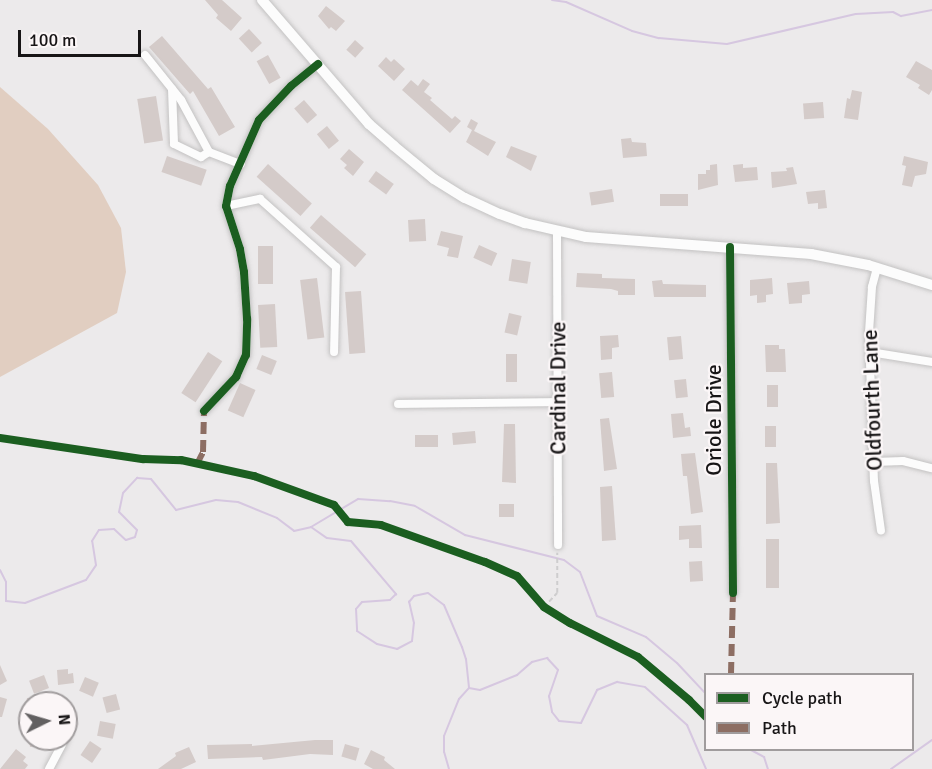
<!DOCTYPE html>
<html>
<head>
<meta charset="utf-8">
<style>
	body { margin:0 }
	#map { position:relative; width:932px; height:769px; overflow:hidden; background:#eceaeb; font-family:Signika,sans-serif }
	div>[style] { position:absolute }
	.green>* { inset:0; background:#e1cec1 }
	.stream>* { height:2px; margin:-1px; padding:0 1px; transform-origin:1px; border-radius:1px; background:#d6c7e0 }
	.building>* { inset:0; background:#d4cbc9; transform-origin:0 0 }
	.path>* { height:1.5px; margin-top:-0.75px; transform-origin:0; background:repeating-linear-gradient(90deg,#cecdce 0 4.5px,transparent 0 7.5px) }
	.roads { filter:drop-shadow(0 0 2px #c3c2c2) drop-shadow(0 0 2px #c3c2c2) }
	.street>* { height:8px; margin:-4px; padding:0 4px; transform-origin:4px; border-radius:4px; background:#fcfcfc }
	.secondary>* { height:10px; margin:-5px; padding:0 5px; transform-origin:5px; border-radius:5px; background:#fcfcfc }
	.quiet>* { height:6px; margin-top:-3px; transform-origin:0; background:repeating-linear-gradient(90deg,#8d6e63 0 12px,transparent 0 18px) }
	.cycleway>* { height:8px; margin:-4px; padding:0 4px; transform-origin:4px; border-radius:4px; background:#1b5e20 }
	span { translate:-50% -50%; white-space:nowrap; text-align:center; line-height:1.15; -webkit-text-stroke:4.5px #fbf6f7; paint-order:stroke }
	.street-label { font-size:22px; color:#171516 }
	.legend { position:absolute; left:704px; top:673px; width:210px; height:78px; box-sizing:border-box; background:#fbf6f7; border:2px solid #a09c9d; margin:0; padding:8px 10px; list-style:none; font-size:18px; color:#171516 }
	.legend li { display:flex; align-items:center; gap:12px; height:30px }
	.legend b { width:30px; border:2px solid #a09c9d }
	.north { position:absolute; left:18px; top:691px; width:60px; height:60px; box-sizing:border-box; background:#fbf6f7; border:2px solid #a09c9d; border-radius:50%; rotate:85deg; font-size:16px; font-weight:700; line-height:24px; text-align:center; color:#171516 }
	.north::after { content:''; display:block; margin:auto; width:21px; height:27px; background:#626061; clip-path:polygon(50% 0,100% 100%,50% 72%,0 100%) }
	.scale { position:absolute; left:18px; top:30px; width:123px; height:27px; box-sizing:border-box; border:3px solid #171516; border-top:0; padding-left:8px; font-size:18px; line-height:21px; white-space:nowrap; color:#171516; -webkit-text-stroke:4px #fbf6f7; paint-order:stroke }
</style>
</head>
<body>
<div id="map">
	<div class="green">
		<i style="clip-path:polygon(0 87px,48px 129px,98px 185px,121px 228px,126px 272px,117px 313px,0 377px)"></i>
	</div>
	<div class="stream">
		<i style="left:552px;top:0;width:14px;rotate:8deg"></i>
		<i style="left:566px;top:2px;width:72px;rotate:23.7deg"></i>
		<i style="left:632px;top:31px;width:28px;rotate:15deg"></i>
		<i style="left:659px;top:38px;width:68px;rotate:5deg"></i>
		<i style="left:727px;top:44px;width:132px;rotate:-13.1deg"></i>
		<i style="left:856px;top:14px;width:37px;rotate:-3deg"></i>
		<i style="left:893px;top:12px;width:9px;rotate:27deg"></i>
		<i style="left:901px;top:16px;width:32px;rotate:-11deg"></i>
		<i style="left:311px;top:527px;width:55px;rotate:-30.8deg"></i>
		<i style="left:358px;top:499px;width:32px;rotate:4deg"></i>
		<i style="left:390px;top:501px;width:25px;rotate:11deg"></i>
		<i style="left:415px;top:506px;width:58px;rotate:30.1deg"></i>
		<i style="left:465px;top:535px;width:102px;rotate:14.2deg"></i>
		<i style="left:564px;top:560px;width:20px;rotate:37deg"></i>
		<i style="left:580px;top:572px;width:47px;rotate:68.9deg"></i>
		<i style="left:597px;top:616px;width:53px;rotate:23.2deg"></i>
		<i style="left:646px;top:637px;width:40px;rotate:40deg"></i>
		<i style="left:677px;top:663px;width:42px;rotate:46.9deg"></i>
		<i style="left:0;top:570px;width:13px;rotate:63deg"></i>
		<i style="left:6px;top:582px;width:19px;rotate:90deg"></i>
		<i style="left:6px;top:601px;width:19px;rotate:6deg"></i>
		<i style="left:25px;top:603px;width:65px;rotate:-20.7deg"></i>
		<i style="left:86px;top:580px;width:18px;rotate:-56deg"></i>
		<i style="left:96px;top:565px;width:24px;rotate:-99deg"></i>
		<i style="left:92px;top:541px;width:13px;rotate:-58deg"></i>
		<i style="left:99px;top:530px;width:15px;rotate:-4deg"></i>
		<i style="left:114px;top:529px;width:16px;rotate:43deg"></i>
		<i style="left:126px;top:540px;width:9px;rotate:-18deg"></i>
		<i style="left:135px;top:537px;width:7px;rotate:-74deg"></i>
		<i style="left:137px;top:530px;width:25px;rotate:-135deg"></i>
		<i style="left:119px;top:512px;width:19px;rotate:-78deg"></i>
		<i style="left:123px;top:493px;width:21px;rotate:-47deg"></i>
		<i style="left:137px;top:478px;width:14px;rotate:4deg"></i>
		<i style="left:151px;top:479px;width:40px;rotate:51deg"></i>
		<i style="left:176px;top:510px;width:41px;rotate:-14deg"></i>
		<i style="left:216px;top:500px;width:22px;rotate:5deg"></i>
		<i style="left:238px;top:502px;width:42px;rotate:22.3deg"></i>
		<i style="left:277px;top:518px;width:21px;rotate:37deg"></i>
		<i style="left:294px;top:531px;width:17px;rotate:-13deg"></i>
		<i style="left:311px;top:527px;width:19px;rotate:35deg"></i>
		<i style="left:327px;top:538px;width:24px;rotate:7deg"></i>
		<i style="left:351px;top:541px;width:70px;rotate:49.7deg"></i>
		<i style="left:396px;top:594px;width:8px;rotate:135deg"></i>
		<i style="left:390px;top:600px;width:28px;rotate:176deg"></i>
		<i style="left:362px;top:602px;width:9px;rotate:131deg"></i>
		<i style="left:356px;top:609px;width:22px;rotate:87deg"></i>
		<i style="left:357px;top:631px;width:24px;rotate:33deg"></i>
		<i style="left:377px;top:644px;width:21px;rotate:14deg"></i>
		<i style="left:397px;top:649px;width:17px;rotate:-28deg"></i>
		<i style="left:412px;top:641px;width:18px;rotate:-84deg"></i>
		<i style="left:414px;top:623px;width:22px;rotate:-103deg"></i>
		<i style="left:409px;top:602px;width:8px;rotate:-50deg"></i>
		<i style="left:414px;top:596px;width:14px;rotate:-12deg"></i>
		<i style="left:428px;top:593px;width:20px;rotate:37deg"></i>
		<i style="left:444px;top:605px;width:46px;rotate:66.8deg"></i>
		<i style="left:462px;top:647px;width:13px;rotate:72deg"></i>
		<i style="left:466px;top:659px;width:29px;rotate:84deg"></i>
		<i style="left:469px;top:688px;width:11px;rotate:10deg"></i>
		<i style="left:480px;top:690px;width:40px;rotate:-22deg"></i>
		<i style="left:517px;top:675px;width:20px;rotate:-41deg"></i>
		<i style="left:532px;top:662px;width:16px;rotate:-15deg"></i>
		<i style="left:547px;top:658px;width:16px;rotate:47deg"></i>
		<i style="left:558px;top:670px;width:28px;rotate:109deg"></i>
		<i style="left:549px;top:696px;width:16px;rotate:79deg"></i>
		<i style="left:552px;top:712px;width:11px;rotate:52deg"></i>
		<i style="left:559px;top:721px;width:22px;rotate:5deg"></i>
		<i style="left:581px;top:723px;width:37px;rotate:-64deg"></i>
		<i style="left:597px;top:690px;width:22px;rotate:-22deg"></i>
		<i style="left:617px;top:682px;width:28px;rotate:10deg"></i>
		<i style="left:645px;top:687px;width:57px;rotate:42.1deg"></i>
		<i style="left:687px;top:725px;width:48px;rotate:66.6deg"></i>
		<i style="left:751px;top:750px;width:15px;rotate:28deg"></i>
		<i style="left:764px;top:757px;width:13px;rotate:72deg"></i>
		<i style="left:449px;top:769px;width:18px;rotate:-106deg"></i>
		<i style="left:444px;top:752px;width:16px;rotate:-90deg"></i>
		<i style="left:444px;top:736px;width:40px;rotate:-68deg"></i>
		<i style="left:459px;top:699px;width:15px;rotate:-48deg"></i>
		<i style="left:891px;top:769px;width:50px;rotate:-35.3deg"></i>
	</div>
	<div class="building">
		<i style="clip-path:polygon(205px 0,222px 0,242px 18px,231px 31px,216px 18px,218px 15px)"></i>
		<i style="clip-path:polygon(326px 6px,345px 21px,336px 31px,331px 27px,329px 29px,318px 16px)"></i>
		<i style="left:249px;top:29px;width:19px;height:14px;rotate:47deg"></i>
		<i style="clip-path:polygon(162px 36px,208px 89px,211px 87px,235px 127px,219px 136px,193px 91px,190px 94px,149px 47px)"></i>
		<i style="left:355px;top:40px;width:12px;height:13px;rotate:42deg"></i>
		<i style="left:268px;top:55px;width:26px;height:13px;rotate:61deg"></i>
		<i style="clip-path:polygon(386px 57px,391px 62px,394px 59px,405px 69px,394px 81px,378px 66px)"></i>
		<i style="clip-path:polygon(916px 61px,932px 70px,932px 90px,929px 95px,918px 88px,920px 85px,906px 77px)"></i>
		<i style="clip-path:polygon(423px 79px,430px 84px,424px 92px,432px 98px,430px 100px,452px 119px,455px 116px,461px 121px,450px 133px,402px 90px,411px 80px,418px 86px)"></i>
		<i style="clip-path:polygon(852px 90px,862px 92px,858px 120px,844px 118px,847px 98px,850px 99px)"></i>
		<i style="left:156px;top:96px;width:45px;height:19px;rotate:81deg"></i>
		<i style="left:304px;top:100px;width:20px;height:13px;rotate:49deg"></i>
		<i style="left:823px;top:102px;width:16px;height:20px;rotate:86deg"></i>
		<i style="clip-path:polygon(471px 119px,478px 123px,474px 131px,496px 142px,488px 156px,466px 142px,472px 130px,467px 127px)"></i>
		<i style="left:327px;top:126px;width:19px;height:13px;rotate:51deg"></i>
		<i style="clip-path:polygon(631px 138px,632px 142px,646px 143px,647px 156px,623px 158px,621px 139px)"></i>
		<i style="clip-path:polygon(511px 146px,537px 156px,531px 171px,506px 157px)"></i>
		<i style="clip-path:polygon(349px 149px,364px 162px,353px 176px,344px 168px,347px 165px,340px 159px)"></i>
		<i style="left:167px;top:156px;width:42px;height:17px;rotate:19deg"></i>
		<i style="clip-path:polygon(904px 156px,928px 162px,926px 174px,915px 176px,912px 187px,902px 185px,906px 166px,902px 165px)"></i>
		<i style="left:268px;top:164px;width:59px;height:17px;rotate:42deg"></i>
		<i style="clip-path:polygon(717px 164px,718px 185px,698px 190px,698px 174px,706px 174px,706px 170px,710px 170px,710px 165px)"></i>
		<i style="clip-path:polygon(743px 164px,743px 168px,757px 167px,758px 180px,735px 182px,733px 165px)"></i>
		<i style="clip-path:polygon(793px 167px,797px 184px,772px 188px,771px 172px,787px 171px,786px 168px)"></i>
		<i style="left:376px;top:171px;width:22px;height:13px;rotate:36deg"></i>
		<i style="left:612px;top:189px;width:13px;height:23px;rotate:81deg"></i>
		<i style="clip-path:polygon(825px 190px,827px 208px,818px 209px,818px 203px,808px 204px,806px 192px)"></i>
		<i style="left:688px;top:194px;width:12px;height:28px;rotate:90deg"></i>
		<i style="left:321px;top:215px;width:60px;height:17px;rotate:41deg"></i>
		<i style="left:425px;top:219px;width:22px;height:17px;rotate:87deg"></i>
		<i style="clip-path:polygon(441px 231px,463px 236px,458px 258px,447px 256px,449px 248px,437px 245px)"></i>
		<i style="left:479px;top:245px;width:20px;height:14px;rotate:24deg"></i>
		<i style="left:258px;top:246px;width:15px;height:38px"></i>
		<i style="left:512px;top:259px;width:19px;height:22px;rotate:9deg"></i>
		<i style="clip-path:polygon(577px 273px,602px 274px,602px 278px,635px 279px,635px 295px,618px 295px,618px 291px,611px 289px,576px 287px)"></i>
		<i style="left:317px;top:278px;width:60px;height:17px;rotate:83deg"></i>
		<i style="clip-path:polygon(772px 278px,773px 294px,766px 295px,766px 302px,757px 303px,757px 295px,750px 296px,750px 280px)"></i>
		<i style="clip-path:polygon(662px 280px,663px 284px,706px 285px,706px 297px,654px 297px,652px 281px)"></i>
		<i style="clip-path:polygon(809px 281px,810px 294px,802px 295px,802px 303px,789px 304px,787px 283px)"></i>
		<i style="left:361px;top:291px;width:62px;height:16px;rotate:86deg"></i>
		<i style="left:275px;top:304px;width:43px;height:17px;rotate:87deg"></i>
		<i style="left:509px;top:313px;width:13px;height:20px;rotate:13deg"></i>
		<i style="clip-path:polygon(618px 335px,619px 347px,612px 348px,612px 359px,601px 360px,600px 336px)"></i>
		<i style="left:681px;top:336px;width:23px;height:14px;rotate:85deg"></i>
		<i style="clip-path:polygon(765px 345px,779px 345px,779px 349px,785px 349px,786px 372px,766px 372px)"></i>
		<i style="left:208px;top:352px;width:17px;height:49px;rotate:33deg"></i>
		<i style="left:506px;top:354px;width:11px;height:28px"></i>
		<i style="left:262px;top:355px;width:16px;height:15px;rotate:22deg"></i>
		<i style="left:612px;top:372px;width:25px;height:13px;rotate:85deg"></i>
		<i style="left:686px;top:379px;width:18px;height:12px;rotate:84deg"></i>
		<i style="left:240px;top:383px;width:17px;height:30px;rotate:24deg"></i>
		<i style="left:767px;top:385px;width:11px;height:22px"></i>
		<i style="clip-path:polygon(683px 413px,685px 428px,690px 427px,691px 436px,673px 438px,671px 414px)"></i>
		<i style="clip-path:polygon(609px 418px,617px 469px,604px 471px,600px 419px)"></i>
		<i style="clip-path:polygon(504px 424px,515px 424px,516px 483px,502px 482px)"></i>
		<i style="left:765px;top:426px;width:11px;height:21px"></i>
		<i style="left:475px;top:431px;width:12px;height:23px;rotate:85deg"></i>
		<i style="left:415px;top:435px;width:23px;height:12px"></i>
		<i style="clip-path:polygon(695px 453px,703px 512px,691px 514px,687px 476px,683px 476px,681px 454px)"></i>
		<i style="clip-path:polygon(766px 463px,777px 463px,780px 523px,766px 524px)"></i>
		<i style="clip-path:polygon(612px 486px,616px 540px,602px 541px,600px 487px)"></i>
		<i style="left:499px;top:504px;width:15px;height:13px"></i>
		<i style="clip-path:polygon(701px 525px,702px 548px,689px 548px,689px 539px,679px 540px,679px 526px)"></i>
		<i style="left:766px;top:539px;width:13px;height:49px"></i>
		<i style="left:702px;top:561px;width:20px;height:13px;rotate:87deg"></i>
		<i style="clip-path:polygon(0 665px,7px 681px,0 685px)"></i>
		<i style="clip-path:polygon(68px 669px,68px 674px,73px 673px,74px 683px,58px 685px,57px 670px)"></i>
		<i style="left:44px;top:675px;width:14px;height:16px;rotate:69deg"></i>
		<i style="left:85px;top:677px;width:15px;height:15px;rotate:23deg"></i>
		<i style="left:116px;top:694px;width:16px;height:14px;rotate:75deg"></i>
		<i style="clip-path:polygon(0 697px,7px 699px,2px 717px,0 717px)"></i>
		<i style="clip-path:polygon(27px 698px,30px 698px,30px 720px,23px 718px)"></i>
		<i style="left:100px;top:721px;width:16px;height:15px;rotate:11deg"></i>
		<i style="clip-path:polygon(29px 739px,43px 739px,43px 746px,30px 747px)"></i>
		<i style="clip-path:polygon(315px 740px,333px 740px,333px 755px,310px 754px,263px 760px,262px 757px,208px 759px,207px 745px,252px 744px,252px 746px)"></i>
		<i style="left:90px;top:741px;width:14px;height:17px;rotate:34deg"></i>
		<i style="left:345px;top:744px;width:15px;height:13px;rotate:16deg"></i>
		<i style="clip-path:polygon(189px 747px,196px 762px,181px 769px,158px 769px,176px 756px,175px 753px)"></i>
		<i style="clip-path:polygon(16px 749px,26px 757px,23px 761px,28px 765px,25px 769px,0 769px)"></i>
		<i style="clip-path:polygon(371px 750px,385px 757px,384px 760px,395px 769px,373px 769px,364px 764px)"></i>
	</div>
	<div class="path">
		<i style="left:544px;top:607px;width:19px;rotate:-47deg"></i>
		<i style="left:557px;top:593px;width:40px;rotate:-90deg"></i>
	</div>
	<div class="roads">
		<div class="street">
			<i style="left:145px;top:55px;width:58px;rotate:51.3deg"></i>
			<i style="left:181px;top:100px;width:59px;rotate:61.7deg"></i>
			<i style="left:209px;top:152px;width:34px;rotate:21deg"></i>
			<i style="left:172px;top:89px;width:55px;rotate:87.9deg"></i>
			<i style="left:174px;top:144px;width:30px;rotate:26deg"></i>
			<i style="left:201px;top:157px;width:9px;rotate:-32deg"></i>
			<i style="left:226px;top:206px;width:35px;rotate:-12deg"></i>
			<i style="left:260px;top:199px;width:102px;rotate:41.8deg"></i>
			<i style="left:336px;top:267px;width:85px;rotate:91.3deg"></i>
			<i style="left:557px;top:232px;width:313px;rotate:89.8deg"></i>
			<i style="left:730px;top:247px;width:346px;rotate:89.5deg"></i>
			<i style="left:877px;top:268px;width:20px;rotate:105deg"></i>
			<i style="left:872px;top:287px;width:45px;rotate:93.8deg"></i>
			<i style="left:869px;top:332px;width:149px;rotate:88.1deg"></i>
			<i style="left:874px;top:481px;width:50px;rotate:82deg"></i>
			<i style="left:870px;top:352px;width:63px;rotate:9.2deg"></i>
			<i style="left:398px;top:404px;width:161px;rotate:-0.7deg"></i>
			<i style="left:204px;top:411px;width:47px;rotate:-46.7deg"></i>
			<i style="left:236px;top:377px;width:24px;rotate:-66deg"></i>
			<i style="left:246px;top:355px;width:36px;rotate:-88deg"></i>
			<i style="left:247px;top:319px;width:47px;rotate:-93.7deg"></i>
			<i style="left:244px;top:272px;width:23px;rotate:-100deg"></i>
			<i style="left:240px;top:249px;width:45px;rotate:-108deg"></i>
			<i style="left:226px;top:206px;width:20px;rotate:-79deg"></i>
			<i style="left:230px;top:186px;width:72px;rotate:-66.3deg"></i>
			<i style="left:259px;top:120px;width:47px;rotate:-46.7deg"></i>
			<i style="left:291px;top:86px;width:35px;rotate:-39deg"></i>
			<i style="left:874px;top:462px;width:29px;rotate:-2deg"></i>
			<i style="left:903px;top:461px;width:30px;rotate:14deg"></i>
			<i style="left:66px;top:734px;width:16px;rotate:-75deg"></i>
			<i style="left:49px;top:769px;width:34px;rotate:-62deg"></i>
		</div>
		<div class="secondary">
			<i style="left:262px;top:0;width:164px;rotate:49.2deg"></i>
			<i style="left:369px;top:124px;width:33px;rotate:41deg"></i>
			<i style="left:394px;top:146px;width:52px;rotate:39.5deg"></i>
			<i style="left:434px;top:179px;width:36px;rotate:32deg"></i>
			<i style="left:465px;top:198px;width:38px;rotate:25deg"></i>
			<i style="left:500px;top:214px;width:27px;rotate:20deg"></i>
			<i style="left:525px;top:223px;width:63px;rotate:12.9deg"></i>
			<i style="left:586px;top:237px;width:226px;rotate:4.3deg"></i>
			<i style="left:811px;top:254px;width:58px;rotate:10.9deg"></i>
			<i style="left:868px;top:265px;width:67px;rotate:17.4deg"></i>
		</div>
	</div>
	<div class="quiet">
		<i style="left:197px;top:464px;width:13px;rotate:-63deg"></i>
		<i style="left:203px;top:452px;width:41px;rotate:-88.6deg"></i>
		<i style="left:731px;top:674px;width:81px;rotate:-88.6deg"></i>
	</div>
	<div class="cycleway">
		<i style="left:730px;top:247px;width:346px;rotate:89.5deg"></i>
		<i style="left:204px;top:411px;width:47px;rotate:-46.7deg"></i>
		<i style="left:236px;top:377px;width:24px;rotate:-66deg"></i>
		<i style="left:246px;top:355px;width:36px;rotate:-88deg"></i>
		<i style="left:247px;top:319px;width:47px;rotate:-93.7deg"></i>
		<i style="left:244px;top:272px;width:23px;rotate:-100deg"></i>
		<i style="left:240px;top:249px;width:45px;rotate:-108deg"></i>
		<i style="left:226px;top:206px;width:20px;rotate:-79deg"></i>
		<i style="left:230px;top:186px;width:72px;rotate:-66.3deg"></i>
		<i style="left:259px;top:120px;width:47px;rotate:-46.7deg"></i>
		<i style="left:291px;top:86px;width:35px;rotate:-39deg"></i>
		<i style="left:0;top:438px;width:145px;rotate:8.4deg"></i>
		<i style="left:143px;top:459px;width:38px;rotate:2deg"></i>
		<i style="left:181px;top:460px;width:75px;rotate:12.4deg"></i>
		<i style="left:254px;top:476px;width:85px;rotate:19.9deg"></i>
		<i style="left:334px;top:505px;width:22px;rotate:51deg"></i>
		<i style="left:348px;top:522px;width:33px;rotate:5deg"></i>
		<i style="left:381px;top:525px;width:110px;rotate:19.6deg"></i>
		<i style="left:485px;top:562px;width:35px;rotate:24deg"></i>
		<i style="left:517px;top:576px;width:41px;rotate:48.9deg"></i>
		<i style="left:544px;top:607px;width:31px;rotate:32deg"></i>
		<i style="left:570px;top:623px;width:76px;rotate:26.6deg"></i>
		<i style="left:638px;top:657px;width:67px;rotate:40.1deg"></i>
		<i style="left:689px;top:700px;width:24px;rotate:45deg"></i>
	</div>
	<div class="street-label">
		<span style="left:558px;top:388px;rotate:-90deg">Cardinal Drive</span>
		<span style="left:872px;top:400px;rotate:-92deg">Oldfourth Lane</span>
		<span style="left:714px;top:420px;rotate:-90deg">Oriole Drive</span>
	</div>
	<ul class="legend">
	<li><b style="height:8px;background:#1b5e20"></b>Cycle path</li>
	<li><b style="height:8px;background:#8d6e63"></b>Path</li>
	</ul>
	<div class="north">N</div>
	<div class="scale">100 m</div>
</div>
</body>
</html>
